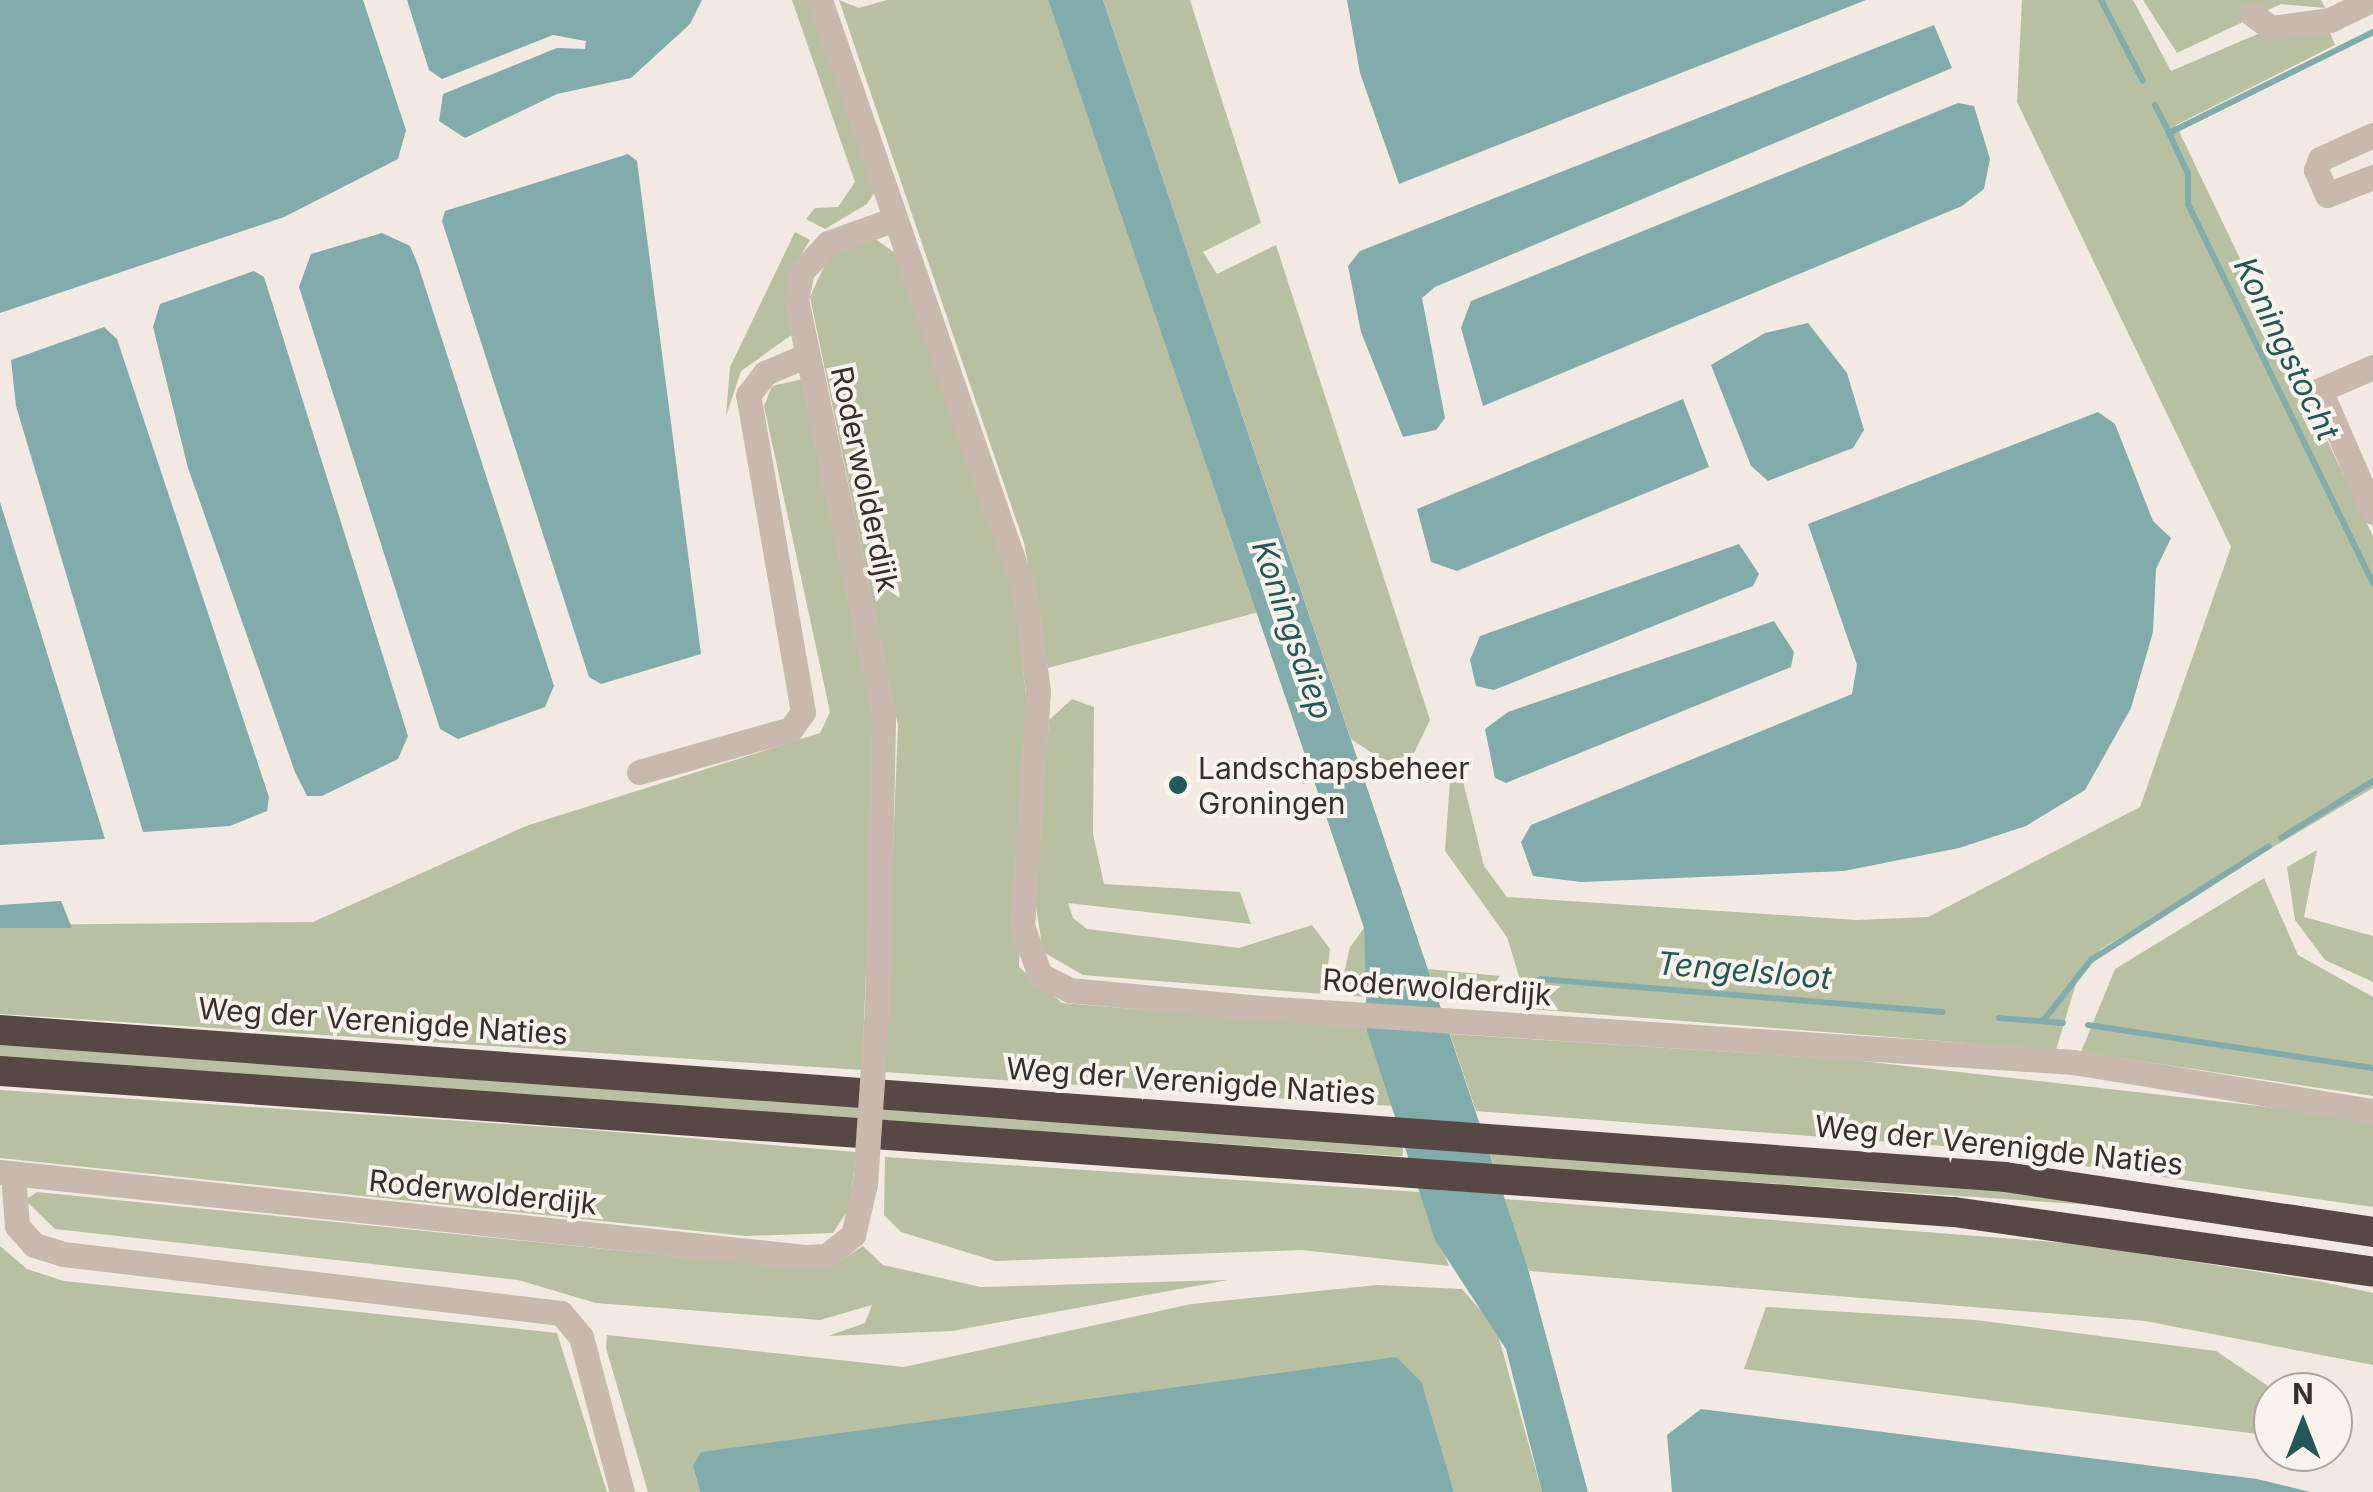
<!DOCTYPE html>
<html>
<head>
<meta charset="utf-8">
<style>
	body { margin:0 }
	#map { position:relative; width:2373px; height:1492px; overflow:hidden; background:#f2e9e1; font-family:Inter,sans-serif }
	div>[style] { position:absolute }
	.green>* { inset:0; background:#b8c0a2; transform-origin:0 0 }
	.water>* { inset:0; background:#82acab }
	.stream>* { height:6px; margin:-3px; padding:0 3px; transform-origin:3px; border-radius:3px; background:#82acab }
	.minor>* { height:25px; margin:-12.5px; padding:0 12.5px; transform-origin:12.5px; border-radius:12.5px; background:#c9b8ae }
	.highway>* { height:30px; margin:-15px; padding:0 15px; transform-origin:15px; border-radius:15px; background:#584843 }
	.minor-bridge>* { height:25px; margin:-12.5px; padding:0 12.5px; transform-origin:12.5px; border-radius:12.5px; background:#c9b8ae }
	.dots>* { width:28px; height:28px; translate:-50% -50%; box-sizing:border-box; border:5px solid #f9f3ed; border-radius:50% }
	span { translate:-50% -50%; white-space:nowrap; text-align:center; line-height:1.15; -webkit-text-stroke:8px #f9f3ed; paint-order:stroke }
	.street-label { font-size:30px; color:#382f2b }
	.poi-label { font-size:30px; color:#382f2b }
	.left { translate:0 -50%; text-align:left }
	.water-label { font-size:32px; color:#245757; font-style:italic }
	.north { position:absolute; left:2253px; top:1372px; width:100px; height:100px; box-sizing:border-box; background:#f9f3ed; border:2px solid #aca59f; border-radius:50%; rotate:0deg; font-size:28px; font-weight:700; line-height:40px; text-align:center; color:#382f2b }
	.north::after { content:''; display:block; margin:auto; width:35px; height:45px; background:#245757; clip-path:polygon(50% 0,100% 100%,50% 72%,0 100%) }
</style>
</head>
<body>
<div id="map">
	<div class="green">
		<i style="clip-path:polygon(792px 0,815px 0,879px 185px,867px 204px,825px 229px,806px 219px,815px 208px,838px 207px,855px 182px)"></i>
		<i style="clip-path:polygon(839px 0,859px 8px,887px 0,1048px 0,1259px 612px,1048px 668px,1024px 543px)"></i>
		<i style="clip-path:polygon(1103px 0,1190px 0,1261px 223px,1203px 252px,1217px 274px,1276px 245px,1430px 720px,1413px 755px,1384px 761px,1351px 739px)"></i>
		<i style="clip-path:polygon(2022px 0,2133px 0,2171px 71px,2286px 22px,2330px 33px,2335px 45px,2176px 125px,2373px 536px,2373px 788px,2101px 949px,2078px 977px,2056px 1050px,1529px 1009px,1507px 937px,1445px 851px,1450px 780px,1463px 781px,1484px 866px,1507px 897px,1857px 920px,1928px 917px,2140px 807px,2231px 547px,2017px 102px)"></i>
		<i style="clip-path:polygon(2143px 0,2321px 0,2325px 8px,2281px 4px,2177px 53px)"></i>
		<i style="clip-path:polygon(795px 232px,810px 240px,793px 268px,793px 334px,741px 371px,726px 416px,730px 367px)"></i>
		<i style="clip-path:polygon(875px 239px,904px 259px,1015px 596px,1027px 704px,1019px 967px,1062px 1003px,1367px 1028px,1393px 1106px,884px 1072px,898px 725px,810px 297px,831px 251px)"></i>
		<i style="clip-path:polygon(803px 379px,876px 728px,862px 1070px,0 1014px,0 925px,313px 922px,526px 826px,820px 733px,830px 712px,764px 406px,772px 386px)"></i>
		<i style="clip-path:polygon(1072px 699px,1094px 707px,1093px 834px,1104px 884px,1240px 892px,1251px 924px,1068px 903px,1073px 918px,1087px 929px,1239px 948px,1312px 925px,1330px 949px,1324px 994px,1083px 975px,1043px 952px,1035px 900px,1049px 720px)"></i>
		<i style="clip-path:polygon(2317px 850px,2304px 917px,2373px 936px,2373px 982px,2325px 960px,2295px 920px,2287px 867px)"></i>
		<i style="clip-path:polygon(2264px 878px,2298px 955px,2373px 997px,2373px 1096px,2081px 1052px,2115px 969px)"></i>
		<i style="clip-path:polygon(1364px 928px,1367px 997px,1339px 995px,1350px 947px)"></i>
		<i style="clip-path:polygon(1428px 969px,1500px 976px,1479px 1003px,1439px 1001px)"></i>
		<i style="clip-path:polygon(1450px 1034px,1853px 1060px,2373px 1119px,2373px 1207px,1944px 1146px,1476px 1111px)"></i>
		<i style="left:0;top:1042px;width:862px;height:16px;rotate:4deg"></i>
		<i style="clip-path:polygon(0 1090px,580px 1129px,856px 1152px,850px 1207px,833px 1233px,745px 1236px,0 1158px)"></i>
		<i style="left:882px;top:1104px;width:523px;height:16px;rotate:4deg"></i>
		<i style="clip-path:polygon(1488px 1148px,2036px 1192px,2138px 1208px,1494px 1165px)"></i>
		<i style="clip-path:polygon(885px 1157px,1420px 1192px,1449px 1266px,1302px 1250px,995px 1261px,901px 1232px,884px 1215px)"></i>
		<i style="clip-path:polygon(37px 1192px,805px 1269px,828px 1269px,863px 1246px,883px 1265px,981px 1287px,1228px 1280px,952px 1331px,828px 1336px,865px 1323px,872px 1305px,820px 1320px,596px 1303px,518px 1280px,55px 1229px,25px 1200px)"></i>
		<i style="clip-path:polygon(1505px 1199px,2079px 1244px,2318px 1281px,2373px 1293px,2373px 1365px,2145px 1321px,1529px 1271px)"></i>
		<i style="clip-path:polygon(0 1246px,27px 1269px,64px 1281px,557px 1333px,607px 1492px,0 1492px)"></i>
		<i style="clip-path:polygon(1377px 1285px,1462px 1289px,1496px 1328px,1542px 1492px,1454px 1492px,1422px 1383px,693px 1466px,700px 1492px,648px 1492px,606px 1348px,607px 1335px,904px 1367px,1191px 1304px)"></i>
		<i style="clip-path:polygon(1766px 1307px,1975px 1320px,2216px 1351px,2277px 1392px,2273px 1436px,1744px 1369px)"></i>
	</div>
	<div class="water">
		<i style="clip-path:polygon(0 0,363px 0,406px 130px,398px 159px,284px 217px,0 313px)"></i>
		<i style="clip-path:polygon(407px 0,702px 0,690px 24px,631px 78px,557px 94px,465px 138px,439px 121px,443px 94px,557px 48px,585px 49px,586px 41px,553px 35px,442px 79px,429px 70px)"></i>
		<i style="clip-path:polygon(1048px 0,1103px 0,1527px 1265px,1588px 1492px,1542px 1492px,1506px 1349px,1435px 1240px,1367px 1031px,1364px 928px)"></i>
		<i style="clip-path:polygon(1347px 0,1866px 0,1399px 184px,1360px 73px)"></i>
		<i style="clip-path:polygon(1934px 25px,1952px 68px,1435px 287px,1422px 298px,1445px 418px,1436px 430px,1403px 437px,1361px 332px,1348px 266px,1360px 251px)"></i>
		<i style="clip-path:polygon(1958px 103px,1974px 106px,1990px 159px,1984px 189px,1962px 206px,1483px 406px,1461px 328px,1471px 301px)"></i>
		<i style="clip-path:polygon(628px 154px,637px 161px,701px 654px,601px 684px,589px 677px,442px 221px,445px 211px)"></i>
		<i style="clip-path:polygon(382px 233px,410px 246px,418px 265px,554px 686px,545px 707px,458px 739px,440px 729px,299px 287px,311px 254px)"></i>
		<i style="clip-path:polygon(254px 271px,264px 277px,408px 736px,398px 759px,322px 796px,307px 796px,295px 772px,188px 468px,153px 327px,160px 304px)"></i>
		<i style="clip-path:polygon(1808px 323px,1847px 373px,1864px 430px,1853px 448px,1768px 481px,1751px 466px,1711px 365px,1765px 333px)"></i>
		<i style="clip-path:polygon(104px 327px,117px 339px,269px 797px,267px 811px,230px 826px,143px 832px,16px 406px,11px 360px)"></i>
		<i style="clip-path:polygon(1683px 399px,1709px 467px,1457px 571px,1431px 562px,1417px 509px)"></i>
		<i style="clip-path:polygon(2098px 412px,2115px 424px,2153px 521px,2171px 538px,2156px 569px,2153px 632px,2131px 708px,2085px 790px,2026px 826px,1959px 848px,1844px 871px,1581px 882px,1533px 876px,1521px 842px,1531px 825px,1852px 694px,1857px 665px,1808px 524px)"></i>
		<i style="clip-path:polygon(0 502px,105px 839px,0 845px)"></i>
		<i style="clip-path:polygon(1739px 544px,1759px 574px,1753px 586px,1494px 690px,1476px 686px,1470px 660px,1480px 636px)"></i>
		<i style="clip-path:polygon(1774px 621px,1794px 652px,1791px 667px,1506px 783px,1495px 778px,1485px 729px,1508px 712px)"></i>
		<i style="clip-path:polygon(61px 901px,72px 928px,0 928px,0 905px)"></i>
		<i style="clip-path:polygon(1396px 1357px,1422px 1383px,1454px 1492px,700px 1492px,693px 1466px,701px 1452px)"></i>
		<i style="clip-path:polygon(1701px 1409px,2257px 1479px,2310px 1492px,1672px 1492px,1667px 1435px)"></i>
	</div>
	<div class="stream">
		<i style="left:2101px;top:0;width:91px;rotate:62.6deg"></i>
		<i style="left:2155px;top:105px;width:31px;rotate:63deg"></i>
		<i style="left:2169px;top:133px;width:228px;rotate:-26.3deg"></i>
		<i style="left:2169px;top:133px;width:45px;rotate:65.1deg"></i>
		<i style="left:2188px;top:174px;width:30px;rotate:90deg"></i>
		<i style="left:2188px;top:204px;width:422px;rotate:64deg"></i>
		<i style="left:2281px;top:838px;width:108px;rotate:-31.8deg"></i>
		<i style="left:1540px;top:979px;width:404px;rotate:4.7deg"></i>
		<i style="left:1999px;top:1018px;width:64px;rotate:4.5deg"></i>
		<i style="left:2043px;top:1021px;width:78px;rotate:-51.8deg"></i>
		<i style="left:2091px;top:960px;width:211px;rotate:-32.6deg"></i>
		<i style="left:2088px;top:1025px;width:288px;rotate:8.6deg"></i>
	</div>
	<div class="minor">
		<i style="left:820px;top:0;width:628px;rotate:70.96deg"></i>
		<i style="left:1025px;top:594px;width:99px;rotate:82.4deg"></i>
		<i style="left:1038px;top:692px;width:235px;rotate:93.9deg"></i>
		<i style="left:1022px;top:926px;width:52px;rotate:69.8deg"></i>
		<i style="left:1040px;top:975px;width:33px;rotate:27deg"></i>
		<i style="left:1069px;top:990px;width:192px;rotate:5.4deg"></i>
		<i style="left:1260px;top:1008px;width:815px;rotate:3.8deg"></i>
		<i style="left:2073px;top:1062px;width:304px;rotate:9.3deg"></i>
		<i style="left:2252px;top:14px;width:24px;rotate:36deg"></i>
		<i style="left:2271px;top:28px;width:60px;rotate:-7.7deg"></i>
		<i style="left:2330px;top:20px;width:46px;rotate:-26deg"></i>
		<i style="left:2373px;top:135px;width:58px;rotate:155.6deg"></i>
		<i style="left:2320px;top:159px;width:12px;rotate:110deg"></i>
		<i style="left:2316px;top:170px;width:27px;rotate:66deg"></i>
		<i style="left:2327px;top:195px;width:49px;rotate:-21.4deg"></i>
		<i style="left:2373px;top:367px;width:58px;rotate:156.5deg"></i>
		<i style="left:2320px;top:390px;width:133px;rotate:66.5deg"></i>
		<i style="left:639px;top:772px;width:158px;rotate:-15.8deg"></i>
		<i style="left:791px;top:729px;width:21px;rotate:-55deg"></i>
		<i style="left:803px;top:712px;width:322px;rotate:-99.8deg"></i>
		<i style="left:748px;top:395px;width:28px;rotate:-52deg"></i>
		<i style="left:765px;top:373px;width:43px;rotate:-23deg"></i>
		<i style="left:877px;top:1010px;width:298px;rotate:-88.8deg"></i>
		<i style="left:883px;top:712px;width:422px;rotate:-101.9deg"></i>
		<i style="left:796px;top:299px;width:29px;rotate:-78deg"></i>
		<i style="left:802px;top:271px;width:38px;rotate:-47deg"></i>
		<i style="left:828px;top:243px;width:71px;rotate:-19.7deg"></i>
		<i style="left:0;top:1172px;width:809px;rotate:6.03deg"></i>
		<i style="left:805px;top:1257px;width:21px;rotate:-3deg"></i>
		<i style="left:826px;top:1256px;width:34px;rotate:-38deg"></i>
		<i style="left:853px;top:1235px;width:52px;rotate:-76.8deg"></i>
		<i style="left:13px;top:1174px;width:52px;rotate:85.6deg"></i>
		<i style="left:17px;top:1226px;width:25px;rotate:48deg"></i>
		<i style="left:34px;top:1245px;width:30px;rotate:17deg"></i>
		<i style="left:63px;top:1254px;width:501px;rotate:6.76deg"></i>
		<i style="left:561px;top:1313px;width:31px;rotate:50deg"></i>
		<i style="left:581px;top:1337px;width:160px;rotate:75.2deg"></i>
	</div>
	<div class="highway">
		<i style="left:0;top:1030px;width:2010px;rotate:4.19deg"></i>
		<i style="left:2005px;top:1177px;width:372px;rotate:8.5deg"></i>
		<i style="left:0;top:1071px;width:1959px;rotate:4.13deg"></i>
		<i style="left:1954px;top:1212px;width:423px;rotate:8.1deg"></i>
	</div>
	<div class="minor-bridge">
		<i style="left:865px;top:1184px;width:174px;rotate:-86.1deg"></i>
	</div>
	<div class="dots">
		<i style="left:1178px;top:785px;background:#245757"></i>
	</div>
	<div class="street-label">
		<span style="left:865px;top:479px;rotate:78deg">Roderwolderdijk</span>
		<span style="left:1437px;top:987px;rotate:4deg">Roderwolderdijk</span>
		<span style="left:383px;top:1021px;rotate:4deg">Weg der Verenigde Naties</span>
		<span style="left:1191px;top:1081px;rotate:4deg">Weg der Verenigde Naties</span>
		<span style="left:1999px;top:1145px;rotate:6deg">Weg der Verenigde Naties</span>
		<span style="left:483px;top:1192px;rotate:6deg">Roderwolderdijk</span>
	</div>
	<div class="poi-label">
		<span class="left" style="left:1198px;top:785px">Landschapsbeheer<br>Groningen</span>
	</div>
	<div class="water-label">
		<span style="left:2286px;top:349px;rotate:64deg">Koningstocht</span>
		<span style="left:1292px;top:630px;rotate:71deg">Koningsdiep</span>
		<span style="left:1744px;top:971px;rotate:5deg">Tengelsloot</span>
	</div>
	<div class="north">N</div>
</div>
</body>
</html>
